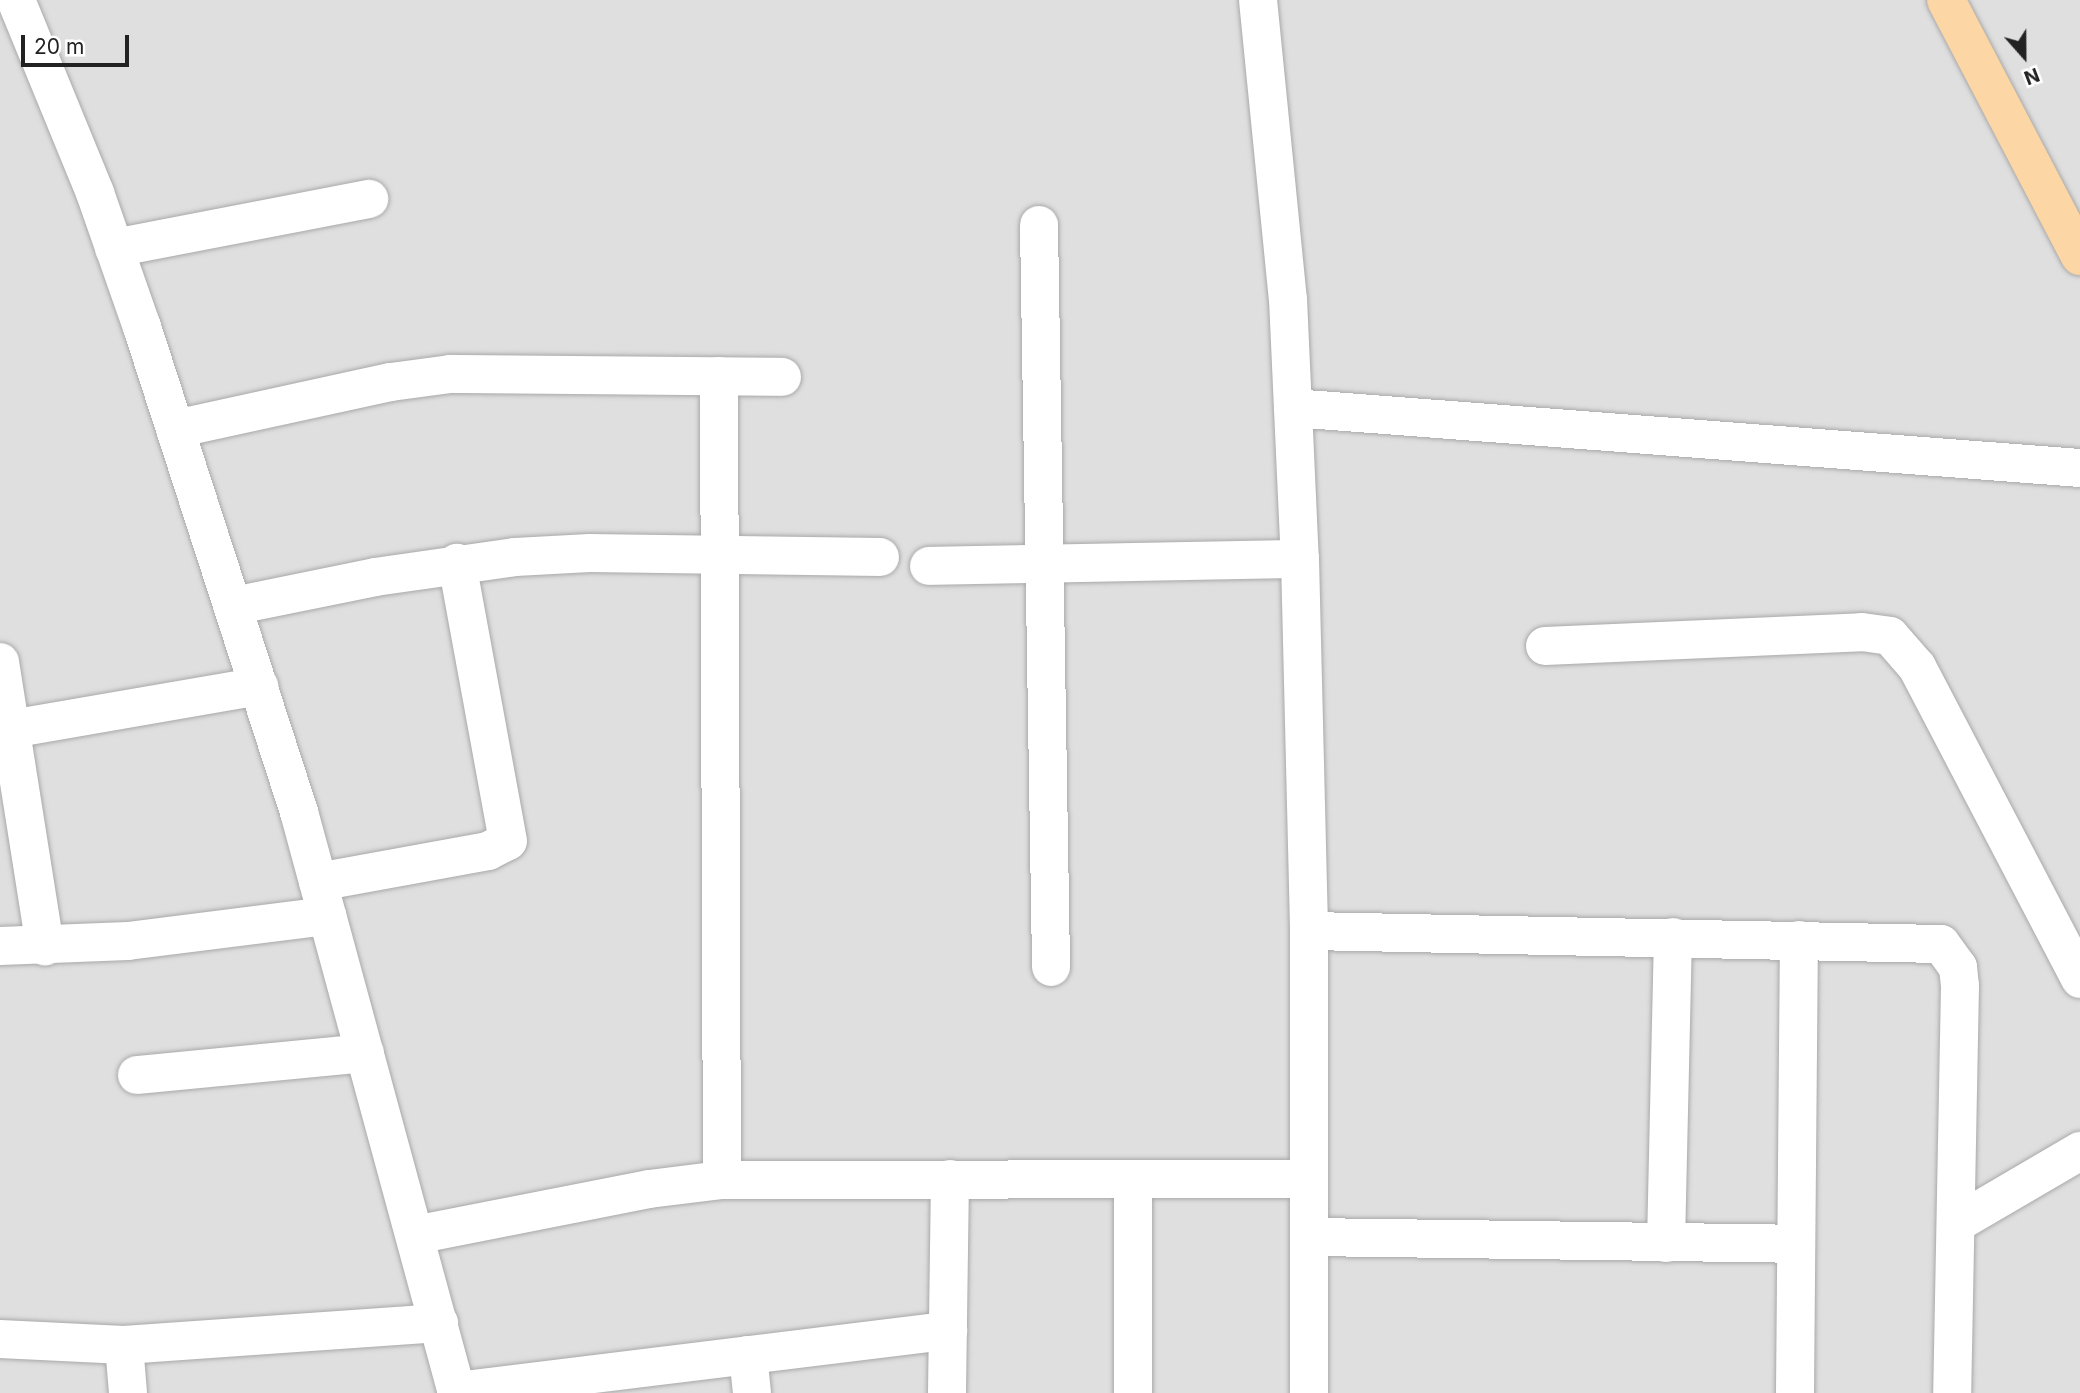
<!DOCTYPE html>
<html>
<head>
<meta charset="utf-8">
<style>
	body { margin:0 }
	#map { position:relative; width:2080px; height:1393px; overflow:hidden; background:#f2efe9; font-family:Inter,sans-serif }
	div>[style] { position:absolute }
	.residential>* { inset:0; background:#e0dfdf; transform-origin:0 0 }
	.roads { filter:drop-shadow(0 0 2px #a9a9a9) drop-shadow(0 0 2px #a9a9a9) }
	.minor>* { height:38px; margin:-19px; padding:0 19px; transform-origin:19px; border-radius:19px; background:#fff }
	.tertiary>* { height:38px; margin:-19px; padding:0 19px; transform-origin:19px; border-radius:19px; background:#fff }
	.primary>* { height:38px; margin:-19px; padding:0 19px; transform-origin:19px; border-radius:19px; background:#fcd6a4 }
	span { translate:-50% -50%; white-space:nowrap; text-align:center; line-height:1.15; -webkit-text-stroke:6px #fff; paint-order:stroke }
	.north { position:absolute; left:1989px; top:21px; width:70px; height:70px; -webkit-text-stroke:5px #fff; paint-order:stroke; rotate:159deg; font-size:19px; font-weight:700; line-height:28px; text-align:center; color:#222 }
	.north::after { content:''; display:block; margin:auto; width:24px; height:32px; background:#222; clip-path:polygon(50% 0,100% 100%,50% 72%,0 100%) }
	.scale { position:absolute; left:21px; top:35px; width:108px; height:32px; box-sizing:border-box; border:4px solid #222; border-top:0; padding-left:9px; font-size:21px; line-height:24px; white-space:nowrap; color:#222; -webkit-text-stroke:5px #fff; paint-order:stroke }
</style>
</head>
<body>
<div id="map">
	<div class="residential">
		<i style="left:0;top:0;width:2080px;height:1393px"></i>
	</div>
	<div class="roads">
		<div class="minor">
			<i style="left:16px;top:0;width:209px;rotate:67.7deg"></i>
			<i style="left:95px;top:193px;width:142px;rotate:70.7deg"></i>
			<i style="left:142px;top:327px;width:510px;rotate:72.06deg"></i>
			<i style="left:299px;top:812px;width:602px;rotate:74.79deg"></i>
			<i style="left:1039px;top:225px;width:742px;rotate:89.07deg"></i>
			<i style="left:114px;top:248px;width:260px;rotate:-10.9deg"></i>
			<i style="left:719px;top:376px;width:804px;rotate:89.79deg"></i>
			<i style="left:1293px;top:408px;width:789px;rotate:4.36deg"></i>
			<i style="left:175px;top:429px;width:221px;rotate:-12.3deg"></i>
			<i style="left:391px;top:382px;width:60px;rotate:-7.7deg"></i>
			<i style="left:450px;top:374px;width:332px;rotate:0.5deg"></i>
			<i style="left:929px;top:566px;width:371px;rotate:-1.1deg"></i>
			<i style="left:233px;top:606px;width:145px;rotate:-11.5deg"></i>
			<i style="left:375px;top:577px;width:141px;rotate:-8.1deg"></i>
			<i style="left:515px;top:557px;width:75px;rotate:-3.1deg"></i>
			<i style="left:590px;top:553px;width:290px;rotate:0.8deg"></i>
			<i style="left:1545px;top:646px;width:317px;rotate:-2.5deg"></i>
			<i style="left:1862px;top:632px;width:28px;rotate:8deg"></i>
			<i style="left:1890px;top:636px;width:41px;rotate:48.9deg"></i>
			<i style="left:1917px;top:667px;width:352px;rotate:62.4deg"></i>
			<i style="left:0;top:662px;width:288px;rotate:81deg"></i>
			<i style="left:11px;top:729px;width:252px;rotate:-9.8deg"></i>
			<i style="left:318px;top:882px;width:173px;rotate:-10.3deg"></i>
			<i style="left:488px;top:851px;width:22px;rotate:-27deg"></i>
			<i style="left:508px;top:841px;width:283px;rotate:-100.4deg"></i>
			<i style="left:1309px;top:931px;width:632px;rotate:1.18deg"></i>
			<i style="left:1941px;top:944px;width:29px;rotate:54deg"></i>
			<i style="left:1958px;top:967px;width:19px;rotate:84deg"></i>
			<i style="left:1960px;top:986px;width:407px;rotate:91.1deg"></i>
			<i style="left:0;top:946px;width:128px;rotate:-2.2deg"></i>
			<i style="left:128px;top:941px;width:201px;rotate:-7.2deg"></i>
			<i style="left:137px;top:1075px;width:229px;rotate:-5.5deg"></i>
			<i style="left:1957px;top:1223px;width:143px;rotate:-30.3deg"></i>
			<i style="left:415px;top:1235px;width:238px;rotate:-11.1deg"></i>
			<i style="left:649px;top:1189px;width:74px;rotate:-7deg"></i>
			<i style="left:722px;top:1180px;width:587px;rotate:-0.1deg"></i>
			<i style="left:1309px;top:1237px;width:487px;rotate:0.8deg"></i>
			<i style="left:1666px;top:1243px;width:306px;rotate:-88.7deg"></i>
			<i style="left:0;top:1339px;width:124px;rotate:2.8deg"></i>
			<i style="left:124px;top:1345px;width:316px;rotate:-4deg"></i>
			<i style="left:124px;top:1345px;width:48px;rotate:85.2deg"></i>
			<i style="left:748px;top:1355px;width:38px;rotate:84deg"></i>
			<i style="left:456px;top:1391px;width:496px;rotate:-7deg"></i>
			<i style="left:947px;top:1393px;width:214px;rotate:-89.2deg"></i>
			<i style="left:1133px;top:1393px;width:211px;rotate:-90deg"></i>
			<i style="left:1795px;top:1393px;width:453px;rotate:-89.5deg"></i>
		</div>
		<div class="tertiary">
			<i style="left:1258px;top:0;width:301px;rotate:84.3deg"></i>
			<i style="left:1288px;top:299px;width:260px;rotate:87.4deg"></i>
			<i style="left:1300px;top:559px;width:372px;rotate:88.6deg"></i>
			<i style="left:1309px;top:931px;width:462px;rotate:90deg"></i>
		</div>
		<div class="primary">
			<i style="left:1946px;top:0;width:289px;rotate:62.4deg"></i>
		</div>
	</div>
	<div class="north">N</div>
	<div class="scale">20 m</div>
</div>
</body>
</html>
